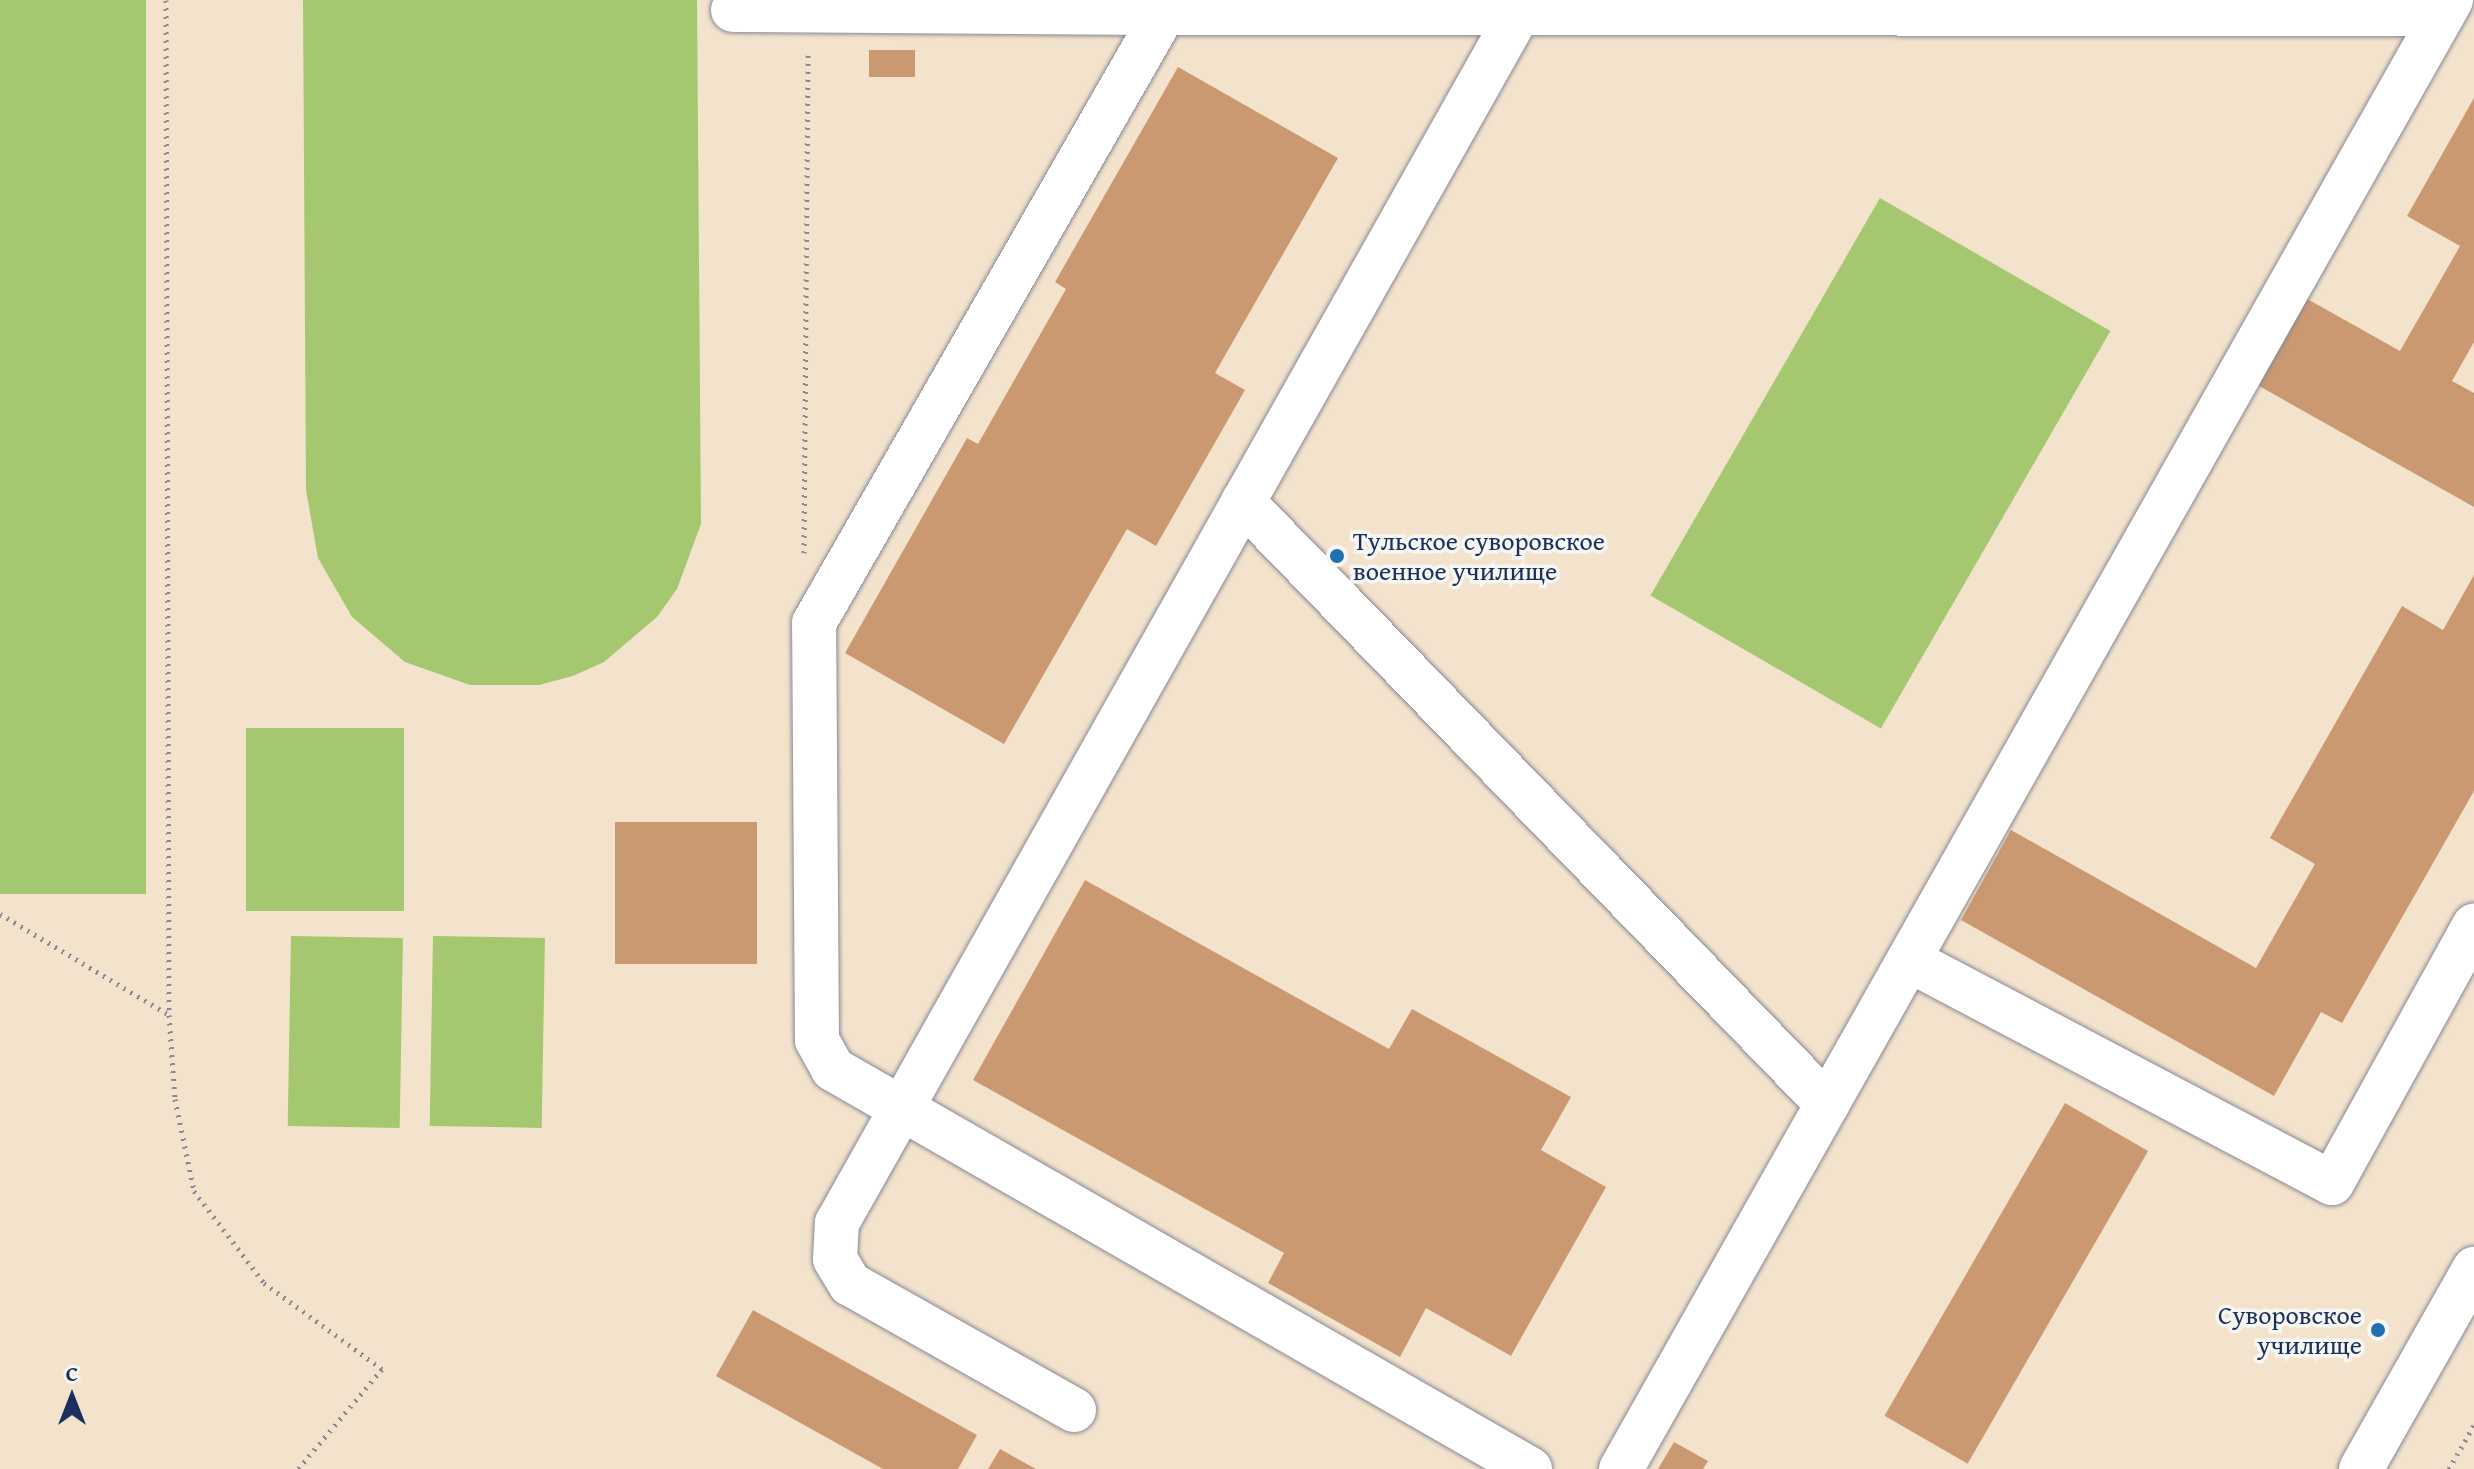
<!DOCTYPE html>
<html>
<head>
<meta charset="utf-8">
<style>
	body { margin:0 }
	#map { position:relative; width:2474px; height:1469px; overflow:hidden; background:#f4e3cc; font-family:"Gentium Book Plus",serif }
	div>[style] { position:absolute }
	.green>* { inset:0; background:#a5c770; transform-origin:0 0 }
	.building>* { inset:0; background:#cb9971; transform-origin:0 0 }
	.path>* { height:5px; margin-top:-2.5px; transform-origin:0; background:repeating-linear-gradient(90deg,#888995 0 2px,transparent 0 8px) }
	.roads { filter:drop-shadow(0 0 2px #888995) drop-shadow(0 0 2px #888995) }
	.minor>* { height:44px; margin:-22px; padding:0 22px; transform-origin:22px; border-radius:22px; background:#fff }
	.dots>* { width:22px; height:22px; translate:-50% -50%; box-sizing:border-box; border:4px solid #f6f6f2; border-radius:50% }
	span { translate:-50% -50%; white-space:nowrap; text-align:center; line-height:1.15; -webkit-text-stroke:7px #f6f6f2; paint-order:stroke }
	.poi-label { font-size:26px; color:#1b2f5e }
	.left { translate:0 -50%; text-align:left }
	.right { translate:-100% -50%; text-align:right }
	.north { position:absolute; left:32px; top:1357px; width:80px; height:80px; -webkit-text-stroke:6px #f6f6f2; paint-order:stroke; rotate:0deg; font-size:22px; font-weight:700; line-height:32px; text-align:center; color:#1b2f5e }
	.north::after { content:''; display:block; margin:auto; width:28px; height:36px; background:#1b2f5e; clip-path:polygon(50% 0,100% 100%,50% 72%,0 100%) }
</style>
</head>
<body>
<div id="map">
	<div class="green">
		<i style="left:0;top:0;width:146px;height:894px"></i>
		<i style="clip-path:polygon(303px 0,697px 0,701px 524px,677px 589px,657px 617px,604px 662px,573px 676px,539px 685px,470px 685px,405px 662px,352px 617px,318px 558px,306px 490px)"></i>
		<i style="left:1880px;top:198px;width:266px;height:459px;rotate:30deg"></i>
		<i style="left:246px;top:728px;width:158px;height:183px"></i>
		<i style="left:291px;top:936px;width:112px;height:190px;rotate:1deg"></i>
		<i style="left:433px;top:936px;width:112px;height:190px;rotate:1deg"></i>
	</div>
	<div class="building">
		<i style="left:869px;top:50px;width:46px;height:27px"></i>
		<i style="clip-path:polygon(1178px 67px,1338px 158px,1215px 373px,1245px 390px,1156px 546px,1127px 529px,1004px 744px,845px 653px,967px 438px,978px 444px,1066px 289px,1055px 282px)"></i>
		<i style="clip-path:polygon(2474px 98px,2474px 342px,2452px 381px,2474px 393px,2474px 507px,2252px 382px,2302px 296px,2400px 351px,2460px 246px,2407px 216px)"></i>
		<i style="clip-path:polygon(2474px 575px,2474px 791px,2342px 1023px,2321px 1012px,2274px 1096px,1961px 920px,2011px 830px,2256px 968px,2315px 864px,2270px 838px,2402px 606px,2443px 630px)"></i>
		<i style="left:615px;top:822px;width:142px;height:142px"></i>
		<i style="clip-path:polygon(1085px 880px,1389px 1049px,1412px 1009px,1571px 1097px,1541px 1150px,1606px 1187px,1511px 1356px,1426px 1308px,1400px 1357px,1268px 1283px,1284px 1253px,973px 1080px)"></i>
		<i style="left:2065px;top:1103px;width:96px;height:361px;rotate:30deg"></i>
		<i style="clip-path:polygon(753px 1310px,977px 1435px,958px 1469px,883px 1469px,716px 1376px)"></i>
		<i style="clip-path:polygon(1674px 1442px,1708px 1461px,1703px 1469px,1658px 1469px)"></i>
		<i style="clip-path:polygon(1000px 1449px,1036px 1469px,988px 1469px)"></i>
	</div>
	<div class="path">
		<i style="left:166px;top:0;width:1015px;rotate:89.83deg"></i>
		<i style="left:169px;top:1015px;width:84px;rotate:85.9deg"></i>
		<i style="left:175px;top:1099px;width:94px;rotate:78.3deg"></i>
		<i style="left:194px;top:1191px;width:116px;rotate:52.7deg"></i>
		<i style="left:264px;top:1283px;width:146px;rotate:36.1deg"></i>
		<i style="left:382px;top:1369px;width:131px;rotate:130deg"></i>
		<i style="left:804px;top:553px;width:502px;rotate:-89.54deg"></i>
		<i style="left:0;top:914px;width:196px;rotate:30.8deg"></i>
		<i style="left:2449px;top:1469px;width:51px;rotate:-60.4deg"></i>
	</div>
	<div class="roads">
		<div class="minor">
			<i style="left:733px;top:10px;width:431px;rotate:0.4deg"></i>
			<i style="left:1243px;top:502px;width:839px;rotate:45.87deg"></i>
			<i style="left:1909px;top:960px;width:478px;rotate:27.8deg"></i>
			<i style="left:2332px;top:1183px;width:294px;rotate:-61.1deg"></i>
			<i style="left:1074px;top:1410px;width:257px;rotate:-150.6deg"></i>
			<i style="left:850px;top:1284px;width:29px;rotate:-121deg"></i>
			<i style="left:835px;top:1259px;width:36px;rotate:-87deg"></i>
			<i style="left:837px;top:1223px;width:1404px;rotate:-60.6deg"></i>
			<i style="left:1530px;top:1469px;width:804px;rotate:-150.15deg"></i>
			<i style="left:833px;top:1069px;width:33px;rotate:-119deg"></i>
			<i style="left:817px;top:1040px;width:417px;rotate:-90.4deg"></i>
			<i style="left:814px;top:623px;width:703px;rotate:-60.15deg"></i>
			<i style="left:1164px;top:13px;width:1279px;rotate:0.04deg"></i>
			<i style="left:1621px;top:1469px;width:1687px;rotate:-60.53deg"></i>
			<i style="left:2361px;top:1469px;width:230px;rotate:-60.5deg"></i>
		</div>
	</div>
	<div class="dots">
		<i style="left:1337px;top:556px;background:#1f6fb2"></i>
		<i style="left:2378px;top:1330px;background:#1f6fb2"></i>
	</div>
	<div class="poi-label">
		<span class="left" style="left:1353px;top:556px">Тульское суворовское<br>военное училище</span>
		<span class="right" style="left:2362px;top:1330px">Суворовское<br>училище</span>
	</div>
	<div class="north">С</div>
</div>
</body>
</html>
